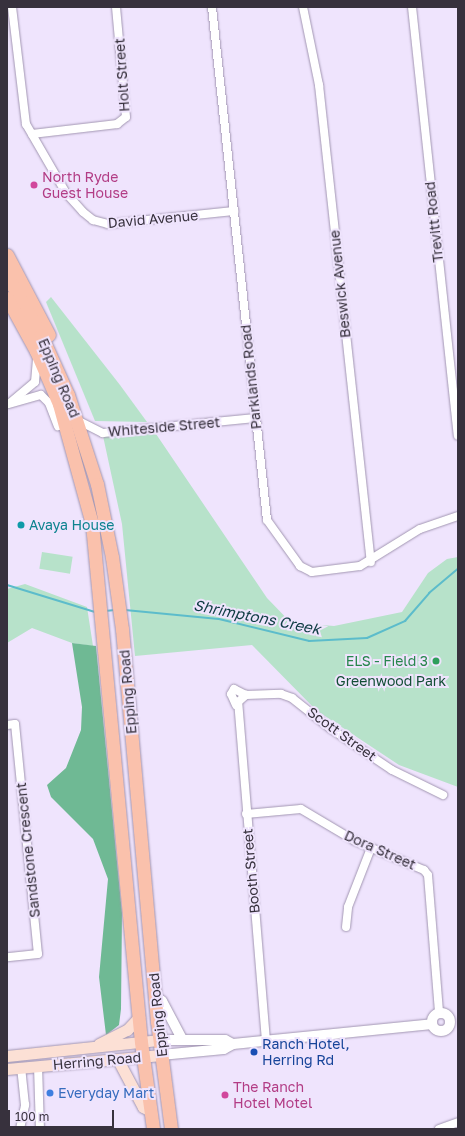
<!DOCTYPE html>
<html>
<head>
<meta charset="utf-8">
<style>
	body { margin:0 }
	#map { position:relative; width:465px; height:1136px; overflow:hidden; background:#efe4fd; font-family:"Golos Text",sans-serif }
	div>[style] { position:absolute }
	.green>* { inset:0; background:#b7e2ca; transform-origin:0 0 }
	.forest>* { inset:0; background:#6fb994 }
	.stream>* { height:2px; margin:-1px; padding:0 1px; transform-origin:1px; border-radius:1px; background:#5cbccb }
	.roads { filter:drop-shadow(0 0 1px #a296b2) drop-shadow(0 0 1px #a296b2) }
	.minor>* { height:8px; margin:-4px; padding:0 4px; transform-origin:4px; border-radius:4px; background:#fff }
	.tertiary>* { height:10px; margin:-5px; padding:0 5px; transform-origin:5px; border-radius:5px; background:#fff }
	.tertiary>.ring { margin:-5px; padding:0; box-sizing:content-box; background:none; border:10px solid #fff; border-radius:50% }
	.secondary>* { height:11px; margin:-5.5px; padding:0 5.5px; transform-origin:5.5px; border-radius:5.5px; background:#fce0d5 }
	.primary>* { height:13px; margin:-6.5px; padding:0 6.5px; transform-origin:6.5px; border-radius:6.5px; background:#fac1ac }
	.dots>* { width:11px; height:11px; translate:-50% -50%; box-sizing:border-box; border:2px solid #efe4fd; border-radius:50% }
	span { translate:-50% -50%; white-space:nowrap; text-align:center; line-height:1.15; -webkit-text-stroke:4px #efe4fd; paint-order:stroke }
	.street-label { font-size:14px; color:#37313d }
	.hotel-label { font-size:14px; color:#b23c85 }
	.left { translate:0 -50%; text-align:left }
	.culture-label { font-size:14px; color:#0d838f }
	.leisure-label { font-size:14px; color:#27864d }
	.right { translate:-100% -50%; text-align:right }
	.park-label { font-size:14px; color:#124e35 }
	.transit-label { font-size:14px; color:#164399 }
	.shop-label { font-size:14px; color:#366cbe }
	.water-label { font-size:15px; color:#0f3c43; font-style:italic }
	.frame { position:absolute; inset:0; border:8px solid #37313d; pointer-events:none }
	.scale { position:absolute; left:8px; top:1110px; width:106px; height:18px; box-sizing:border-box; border:2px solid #37313d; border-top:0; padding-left:5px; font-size:12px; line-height:14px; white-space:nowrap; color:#37313d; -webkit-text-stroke:3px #efe4fd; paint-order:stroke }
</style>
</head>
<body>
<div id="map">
	<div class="green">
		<i style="clip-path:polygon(51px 297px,120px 385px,147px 422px,95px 421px,46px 302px)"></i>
		<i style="clip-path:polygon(154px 431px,267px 598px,297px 629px,309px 624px,334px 626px,402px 612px,428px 573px,447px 559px,458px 557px,458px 787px,399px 765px,316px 710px,252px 645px,135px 656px,122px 524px,103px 436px)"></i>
		<i style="left:42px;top:552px;width:31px;height:17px;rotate:9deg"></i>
		<i style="clip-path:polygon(25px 584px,87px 607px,93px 646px,72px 643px,32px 628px,7px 643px,7px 589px)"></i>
	</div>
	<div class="forest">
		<i style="clip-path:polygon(72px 643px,96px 646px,122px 913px,121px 1009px,119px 1025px,106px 1035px,99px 977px,108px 879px,93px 839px,51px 797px,47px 785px,66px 768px,81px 730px,82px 707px)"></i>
	</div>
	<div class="stream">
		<i style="left:7px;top:585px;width:92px;rotate:17.1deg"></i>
		<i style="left:125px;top:610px;width:94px;rotate:5.5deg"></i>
		<i style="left:219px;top:619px;width:93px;rotate:13.7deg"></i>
		<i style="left:309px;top:641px;width:58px;rotate:-3deg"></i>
		<i style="left:367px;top:638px;width:42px;rotate:-24.1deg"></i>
		<i style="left:405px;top:621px;width:37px;rotate:-49deg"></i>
		<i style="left:429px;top:593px;width:38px;rotate:-40deg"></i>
		<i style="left:105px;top:611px;width:10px;rotate:-6deg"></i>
	</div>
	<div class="roads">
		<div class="minor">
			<i style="left:12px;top:7px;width:118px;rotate:83.2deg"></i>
			<i style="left:26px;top:124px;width:80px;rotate:59.9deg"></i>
			<i style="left:66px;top:193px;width:25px;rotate:48deg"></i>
			<i style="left:83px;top:212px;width:13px;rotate:39deg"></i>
			<i style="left:93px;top:220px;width:16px;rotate:15deg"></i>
			<i style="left:108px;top:224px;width:127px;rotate:-5.9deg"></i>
			<i style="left:212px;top:7px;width:516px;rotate:83.88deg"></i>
			<i style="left:267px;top:520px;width:57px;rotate:54.3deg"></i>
			<i style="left:300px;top:566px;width:13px;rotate:27deg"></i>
			<i style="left:312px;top:572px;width:48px;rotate:-7.1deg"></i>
			<i style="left:360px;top:566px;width:70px;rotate:-31.7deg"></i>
			<i style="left:420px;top:529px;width:40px;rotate:-18.9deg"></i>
			<i style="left:303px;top:7px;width:80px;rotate:78.4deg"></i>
			<i style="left:319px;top:85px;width:480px;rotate:83.8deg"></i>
			<i style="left:412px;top:7px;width:431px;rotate:83.9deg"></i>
			<i style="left:32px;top:134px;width:86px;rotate:-6.7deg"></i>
			<i style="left:117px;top:124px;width:11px;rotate:-38deg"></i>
			<i style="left:126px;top:117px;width:110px;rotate:-95.2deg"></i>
			<i style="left:11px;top:402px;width:31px;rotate:-40deg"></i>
			<i style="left:35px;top:382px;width:24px;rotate:-85deg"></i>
			<i style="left:9px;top:404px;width:33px;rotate:-16deg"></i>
			<i style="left:41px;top:395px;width:11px;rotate:45deg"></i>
			<i style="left:49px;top:403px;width:25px;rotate:69deg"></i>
			<i style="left:77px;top:420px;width:29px;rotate:27deg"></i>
			<i style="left:103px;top:433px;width:153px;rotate:-5.6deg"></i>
			<i style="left:236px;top:705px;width:12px;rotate:-114deg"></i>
			<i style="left:231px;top:694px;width:6px;rotate:-59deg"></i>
			<i style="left:234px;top:689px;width:13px;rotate:27deg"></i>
			<i style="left:7px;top:725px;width:8px;rotate:-7deg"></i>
			<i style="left:15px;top:724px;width:231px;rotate:84.3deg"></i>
			<i style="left:38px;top:954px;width:31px;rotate:174deg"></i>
			<i style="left:246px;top:814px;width:55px;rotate:-5.2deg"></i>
			<i style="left:301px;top:809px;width:63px;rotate:30.7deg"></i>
			<i style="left:355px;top:841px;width:75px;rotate:22.8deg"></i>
			<i style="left:424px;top:870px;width:6px;rotate:51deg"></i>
			<i style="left:428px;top:875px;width:138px;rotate:85.4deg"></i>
			<i style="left:346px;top:927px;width:20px;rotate:-84deg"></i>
			<i style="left:348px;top:907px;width:63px;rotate:-68.7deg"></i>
			<i style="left:266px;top:1041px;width:340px;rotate:-94.7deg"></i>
			<i style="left:238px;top:702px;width:11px;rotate:-41deg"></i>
			<i style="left:246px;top:695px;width:35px;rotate:-2deg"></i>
			<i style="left:281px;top:694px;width:12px;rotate:20deg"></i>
			<i style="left:292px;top:698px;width:50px;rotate:38.5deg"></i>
			<i style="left:331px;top:729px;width:73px;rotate:33.9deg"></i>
			<i style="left:392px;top:770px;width:57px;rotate:26.1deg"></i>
			<i style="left:38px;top:1066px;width:63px;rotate:88.2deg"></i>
			<i style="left:20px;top:1129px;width:25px;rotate:-78deg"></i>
			<i style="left:25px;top:1105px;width:37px;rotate:-96deg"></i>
			<i style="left:439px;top:1129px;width:20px;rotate:-20deg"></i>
		</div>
		<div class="tertiary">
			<i style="left:156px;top:997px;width:7px;rotate:34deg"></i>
			<i style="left:162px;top:1001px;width:43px;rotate:62.2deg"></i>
			<i class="ring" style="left:432px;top:1013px;width:8px;height:8px"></i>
			<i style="left:160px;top:1040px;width:65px"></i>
			<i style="left:225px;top:1040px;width:9px;rotate:27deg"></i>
			<i style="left:161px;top:1055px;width:63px;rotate:-5.4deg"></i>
			<i style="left:224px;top:1049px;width:10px;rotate:-29deg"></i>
			<i style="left:233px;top:1044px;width:200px;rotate:-5.7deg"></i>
		</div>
		<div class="secondary">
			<i style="left:99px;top:1044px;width:31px;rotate:-27deg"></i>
			<i style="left:127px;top:1030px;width:18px;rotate:-47deg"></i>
			<i style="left:7px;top:1056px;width:154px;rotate:-6deg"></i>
			<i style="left:118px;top:1060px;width:53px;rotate:62deg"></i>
			<i style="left:143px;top:1107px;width:9px;rotate:27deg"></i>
			<i style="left:7px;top:1069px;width:155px;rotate:-5.2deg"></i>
		</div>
		<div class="primary">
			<i style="left:7px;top:255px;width:90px;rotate:62.3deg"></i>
			<i style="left:7px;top:276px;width:68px;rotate:60deg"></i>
			<i style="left:41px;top:335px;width:66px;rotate:65.8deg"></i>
			<i style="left:68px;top:395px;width:94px;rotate:72deg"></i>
			<i style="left:97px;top:484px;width:75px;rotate:78.4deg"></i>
			<i style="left:112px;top:557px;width:73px;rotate:82.1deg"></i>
			<i style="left:122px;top:629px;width:394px;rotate:84.9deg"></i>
			<i style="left:157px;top:1021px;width:109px;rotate:82.6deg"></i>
			<i style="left:7px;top:298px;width:60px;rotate:61.3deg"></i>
			<i style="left:36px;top:351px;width:58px;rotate:66.5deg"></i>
			<i style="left:59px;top:404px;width:124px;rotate:74.6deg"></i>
			<i style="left:92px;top:524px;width:520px;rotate:84.6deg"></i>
			<i style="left:141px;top:1042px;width:88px;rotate:82.1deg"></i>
		</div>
	</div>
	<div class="dots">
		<i style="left:34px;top:185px;background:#d1479c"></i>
		<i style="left:21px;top:525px;background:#0f9aa8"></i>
		<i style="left:436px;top:661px;background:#2e9e5b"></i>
		<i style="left:254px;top:1052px;background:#1a4fb4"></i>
		<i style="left:50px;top:1093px;background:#3f7fe0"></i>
		<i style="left:225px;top:1095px;background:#d1479c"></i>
	</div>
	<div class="street-label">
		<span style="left:122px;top:75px;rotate:-94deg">Holt Street</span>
		<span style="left:153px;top:219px;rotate:-5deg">David Avenue</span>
		<span style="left:434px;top:222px;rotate:-96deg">Trevitt Road</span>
		<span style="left:340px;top:284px;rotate:-96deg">Beswick Avenue</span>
		<span style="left:251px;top:377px;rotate:-96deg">Parklands Road</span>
		<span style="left:59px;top:378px;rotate:67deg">Epping Road</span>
		<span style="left:164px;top:427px;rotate:-5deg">Whiteside Street</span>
		<span style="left:128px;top:692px;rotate:-95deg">Epping Road</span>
		<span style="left:342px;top:734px;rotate:36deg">Scott Street</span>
		<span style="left:28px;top:850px;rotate:-96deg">Sandstone Crescent</span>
		<span style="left:380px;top:850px;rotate:24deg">Dora Street</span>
		<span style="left:251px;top:871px;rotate:-95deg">Booth Street</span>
		<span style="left:158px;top:1015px;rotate:-96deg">Epping Road</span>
		<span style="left:97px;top:1061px;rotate:-5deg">Herring Road</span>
	</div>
	<div class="hotel-label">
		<span class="left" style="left:42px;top:185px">North Ryde<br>Guest House</span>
		<span class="left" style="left:233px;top:1095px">The Ranch<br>Hotel Motel</span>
	</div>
	<div class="culture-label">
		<span class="left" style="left:29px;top:525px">Avaya House</span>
	</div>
	<div class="leisure-label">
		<span class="right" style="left:428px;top:661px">ELS - Field 3</span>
	</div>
	<div class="park-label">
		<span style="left:391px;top:681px">Greenwood Park</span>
	</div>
	<div class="transit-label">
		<span class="left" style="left:262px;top:1052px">Ranch Hotel,<br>Herring Rd</span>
	</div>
	<div class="shop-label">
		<span class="left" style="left:58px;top:1093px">Everyday Mart</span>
	</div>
	<div class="water-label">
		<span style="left:257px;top:617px;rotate:11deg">Shrimptons Creek</span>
	</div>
	<div class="frame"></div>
	<div class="scale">100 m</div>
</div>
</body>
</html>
